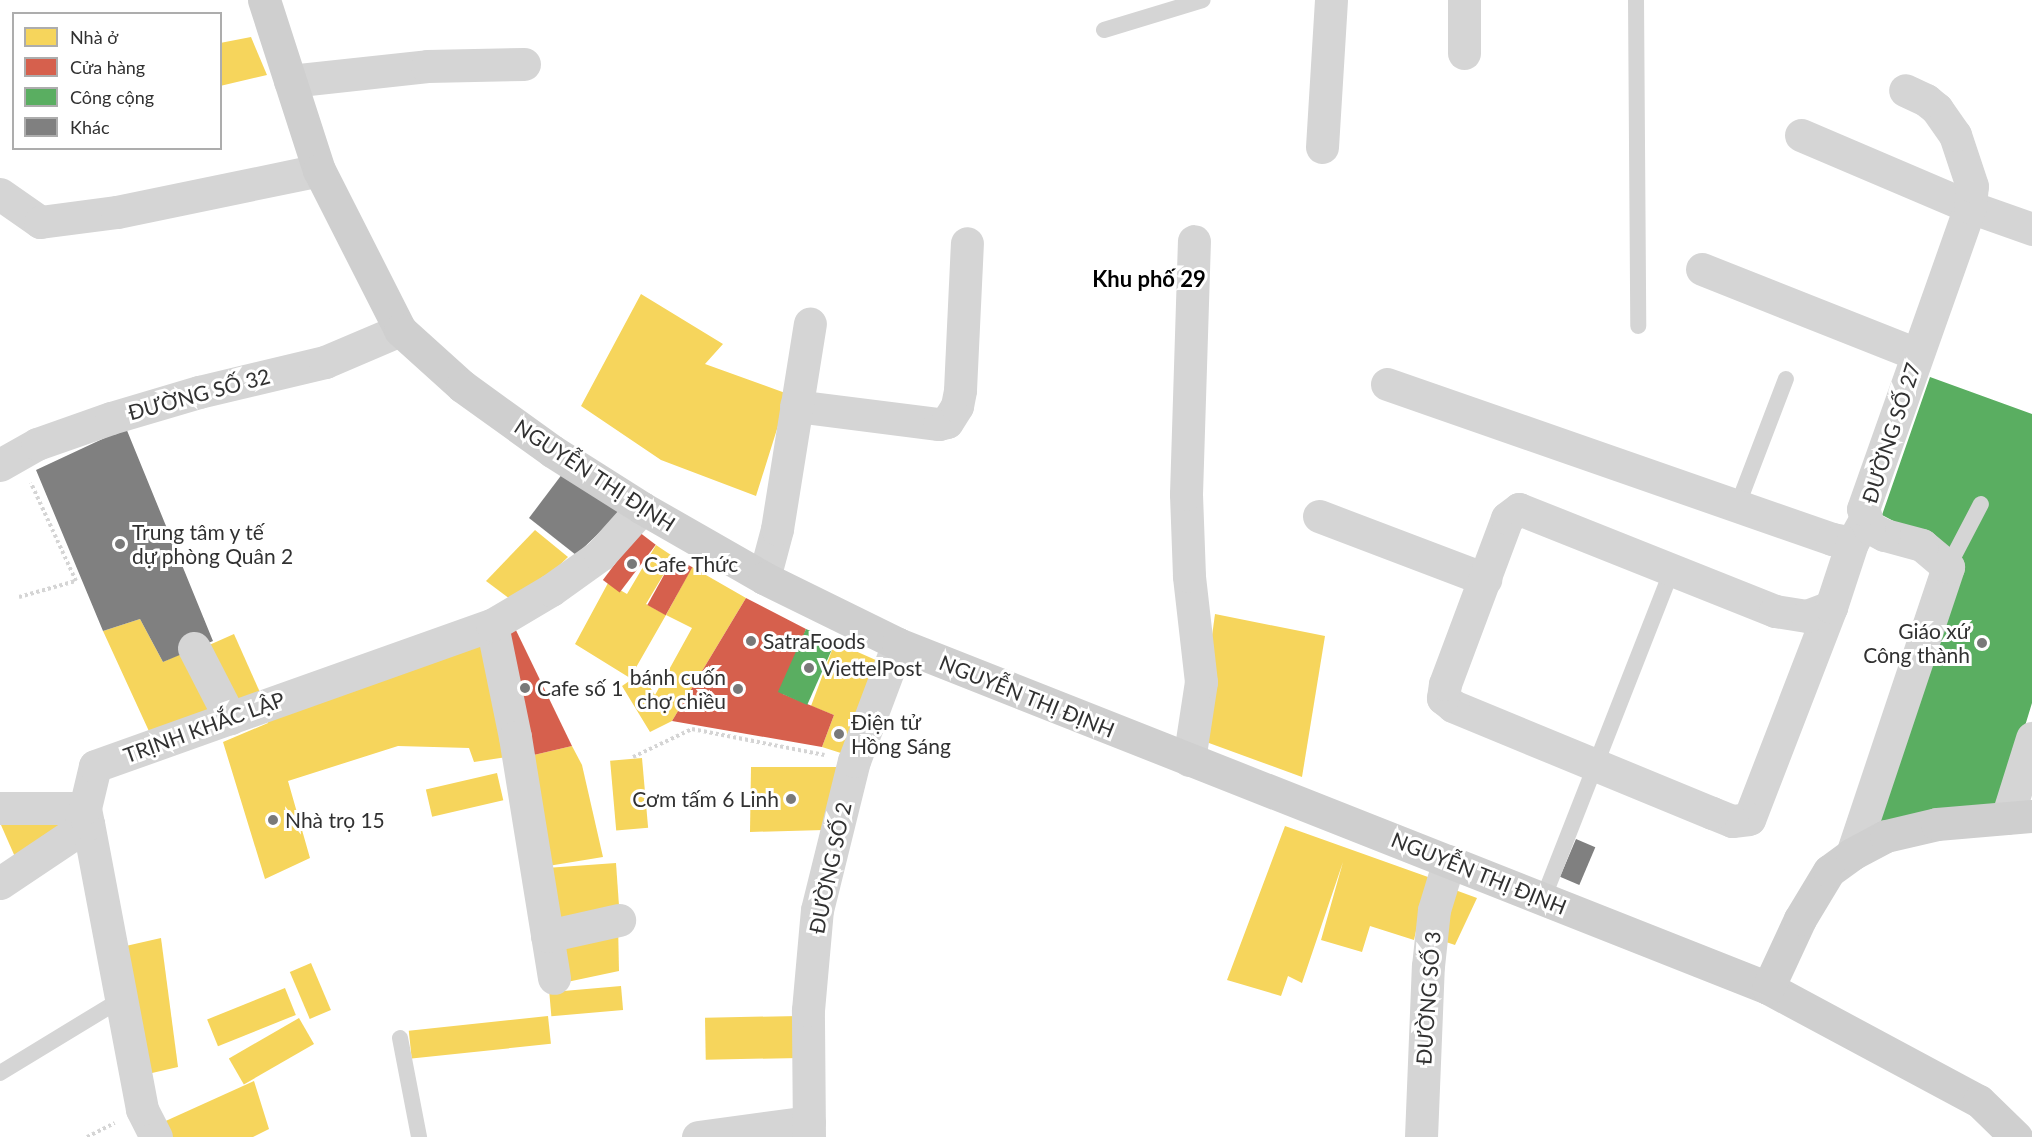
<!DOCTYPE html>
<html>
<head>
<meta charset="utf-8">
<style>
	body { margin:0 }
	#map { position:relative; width:2032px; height:1137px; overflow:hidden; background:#fff; font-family:Lato,sans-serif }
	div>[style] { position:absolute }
	.homes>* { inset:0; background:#f6d55c; transform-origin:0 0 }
	.shops>* { inset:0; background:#d6604d; transform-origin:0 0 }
	.public>* { inset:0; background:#5aae61; transform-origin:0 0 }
	.building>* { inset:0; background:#808080; transform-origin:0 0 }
	.path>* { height:4px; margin-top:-2px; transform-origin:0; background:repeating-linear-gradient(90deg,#d5d5d5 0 3px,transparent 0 6px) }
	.lane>* { height:16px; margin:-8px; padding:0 8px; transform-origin:8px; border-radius:8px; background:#d5d5d5 }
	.street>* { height:33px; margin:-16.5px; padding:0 16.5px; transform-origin:16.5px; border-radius:16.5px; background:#d5d5d5 }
	.secondary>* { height:33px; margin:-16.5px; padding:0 16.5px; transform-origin:16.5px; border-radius:16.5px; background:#cfcfcf }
	.dots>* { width:16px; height:16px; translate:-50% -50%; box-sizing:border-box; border:3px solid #fff; border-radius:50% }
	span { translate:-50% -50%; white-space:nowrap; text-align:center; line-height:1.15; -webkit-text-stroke:6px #fff; paint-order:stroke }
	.street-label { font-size:21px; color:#313131 }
	.poi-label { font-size:21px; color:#313131 }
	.left { translate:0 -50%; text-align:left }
	.right { translate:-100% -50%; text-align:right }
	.neighbourhood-label { font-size:22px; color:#000; font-weight:700 }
	.legend { position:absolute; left:12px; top:12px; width:210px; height:138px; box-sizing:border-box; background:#fff; border:2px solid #adadad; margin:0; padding:8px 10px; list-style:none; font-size:18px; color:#313131 }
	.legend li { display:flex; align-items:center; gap:12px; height:30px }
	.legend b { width:30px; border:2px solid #adadad }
</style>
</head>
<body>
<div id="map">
	<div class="homes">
		<i style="clip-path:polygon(251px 37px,267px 75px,220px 86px,220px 43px)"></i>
		<i style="clip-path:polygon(641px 294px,723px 344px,705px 364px,788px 394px,756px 496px,661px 460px,581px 406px)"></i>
		<i style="clip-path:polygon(535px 530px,568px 557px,518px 605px,486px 581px)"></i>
		<i style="clip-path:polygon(656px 545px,674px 557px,646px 604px,666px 615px,630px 678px,575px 644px,608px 583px,627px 594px)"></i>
		<i style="clip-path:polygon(692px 567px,746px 598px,672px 721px,650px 732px,622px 686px,641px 673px,655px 695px,692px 628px,666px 615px)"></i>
		<i style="clip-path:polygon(1215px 614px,1325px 636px,1302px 777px,1198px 739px)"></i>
		<i style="clip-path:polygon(140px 619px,163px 662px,191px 649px,223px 712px,153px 740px,103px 631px)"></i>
		<i style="clip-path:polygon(489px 632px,514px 756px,474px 762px,469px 748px,398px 746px,288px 781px,310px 858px,265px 879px,223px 742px,268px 723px,265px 713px)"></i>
		<i style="left:234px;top:634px;width:74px;height:37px;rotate:66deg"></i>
		<i style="clip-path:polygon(835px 642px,878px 661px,844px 754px,822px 747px,834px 715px,811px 706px)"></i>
		<i style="clip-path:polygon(572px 746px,582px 765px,603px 857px,542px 867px,521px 758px)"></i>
		<i style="left:642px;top:758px;width:70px;height:32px;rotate:85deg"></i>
		<i style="clip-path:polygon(751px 767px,839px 767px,824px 830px,750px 832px)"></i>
		<i style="left:497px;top:773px;width:28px;height:73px;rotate:77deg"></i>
		<i style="clip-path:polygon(58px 818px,66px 836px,19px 866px,1px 825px)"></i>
		<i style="clip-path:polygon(1285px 826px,1428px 877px,1414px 940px,1370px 926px,1362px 952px,1321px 940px,1343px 862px,1302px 983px,1288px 976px,1281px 996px,1227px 980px)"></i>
		<i style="left:616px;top:863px;width:55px;height:70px;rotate:86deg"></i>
		<i style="clip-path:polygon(1447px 887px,1477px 898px,1455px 945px,1437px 939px)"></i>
		<i style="clip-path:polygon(618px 923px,619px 971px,567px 982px,558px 935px)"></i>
		<i style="clip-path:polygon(161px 938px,178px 1067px,139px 1076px,117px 948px)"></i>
		<i style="left:311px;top:963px;width:51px;height:23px;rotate:67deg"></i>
		<i style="left:621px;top:986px;width:24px;height:72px;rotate:85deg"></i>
		<i style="left:285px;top:988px;width:29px;height:84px;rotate:68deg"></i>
		<i style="left:548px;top:1016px;width:28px;height:140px;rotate:84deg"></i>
		<i style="left:799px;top:1016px;width:42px;height:94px;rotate:89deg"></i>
		<i style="left:299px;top:1018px;width:30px;height:81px;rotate:60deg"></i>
		<i style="clip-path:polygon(254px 1081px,269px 1129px,253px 1137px,166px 1137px,159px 1124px)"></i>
	</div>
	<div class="shops">
		<i style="left:639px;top:532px;width:21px;height:60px;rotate:37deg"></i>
		<i style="left:674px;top:557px;width:21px;height:55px;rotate:29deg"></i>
		<i style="clip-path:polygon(746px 598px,806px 629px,783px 694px,834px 715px,822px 747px,672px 721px)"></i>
		<i style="clip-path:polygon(512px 622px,572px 746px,521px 758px,493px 630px)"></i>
	</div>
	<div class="public">
		<i style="clip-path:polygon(1930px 377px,2032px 414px,2032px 703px,1999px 811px,1869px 829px,1947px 549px,1882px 515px)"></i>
		<i style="left:806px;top:629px;width:32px;height:69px;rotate:24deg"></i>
	</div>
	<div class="building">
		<i style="clip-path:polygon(126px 428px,213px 641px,163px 662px,140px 619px,103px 631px,36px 470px)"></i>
		<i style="clip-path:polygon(566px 469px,625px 508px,576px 555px,529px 518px)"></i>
		<i style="left:1576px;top:839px;width:21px;height:41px;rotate:23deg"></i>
	</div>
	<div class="path">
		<i style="left:19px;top:597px;width:59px;rotate:-15.7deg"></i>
		<i style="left:76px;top:581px;width:108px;rotate:-114.7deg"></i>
		<i style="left:633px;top:757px;width:65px;rotate:-25.4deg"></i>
		<i style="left:692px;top:729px;width:135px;rotate:11.1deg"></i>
		<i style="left:87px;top:1137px;width:31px;rotate:-27deg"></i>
	</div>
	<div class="lane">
		<i style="left:1636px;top:0;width:326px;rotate:89.6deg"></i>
		<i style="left:1104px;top:30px;width:103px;rotate:-16.9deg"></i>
		<i style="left:1737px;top:507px;width:137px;rotate:-69.1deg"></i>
		<i style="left:1948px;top:567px;width:71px;rotate:-62.4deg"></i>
		<i style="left:1543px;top:899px;width:353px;rotate:-68.6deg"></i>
		<i style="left:400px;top:1038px;width:101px;rotate:79.1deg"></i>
		<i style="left:0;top:1073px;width:140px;rotate:-31.3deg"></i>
	</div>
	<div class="street">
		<i style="left:1464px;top:53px;width:53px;rotate:-90deg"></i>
		<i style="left:290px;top:81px;width:138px;rotate:-6.2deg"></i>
		<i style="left:427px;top:66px;width:97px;rotate:-1.2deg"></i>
		<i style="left:1801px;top:135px;width:184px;rotate:23.1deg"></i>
		<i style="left:1970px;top:207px;width:66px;rotate:19.5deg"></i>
		<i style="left:1322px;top:147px;width:147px;rotate:-86.5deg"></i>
		<i style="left:0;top:194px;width:49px;rotate:35deg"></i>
		<i style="left:40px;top:222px;width:78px;rotate:-7.4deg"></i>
		<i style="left:117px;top:212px;width:206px;rotate:-11.7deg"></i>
		<i style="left:1702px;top:269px;width:231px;rotate:21.6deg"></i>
		<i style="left:1387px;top:384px;width:471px;rotate:19.2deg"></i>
		<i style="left:1832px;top:539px;width:20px;rotate:11deg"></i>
		<i style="left:1852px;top:543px;width:23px;rotate:-61deg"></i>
		<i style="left:796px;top:406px;width:144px;rotate:7.2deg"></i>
		<i style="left:939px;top:424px;width:8px;rotate:-14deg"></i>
		<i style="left:947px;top:422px;width:19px;rotate:-58deg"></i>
		<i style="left:957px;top:406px;width:16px;rotate:-79deg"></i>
		<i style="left:960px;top:390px;width:147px;rotate:-87.3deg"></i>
		<i style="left:0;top:465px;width:43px;rotate:-29.6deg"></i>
		<i style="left:37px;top:444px;width:78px;rotate:-19.4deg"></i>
		<i style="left:111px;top:418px;width:92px;rotate:-16.5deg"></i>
		<i style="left:199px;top:392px;width:130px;rotate:-13.4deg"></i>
		<i style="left:325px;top:362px;width:82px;rotate:-23.1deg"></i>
		<i style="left:1319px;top:516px;width:178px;rotate:20.8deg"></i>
		<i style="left:764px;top:578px;width:51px;rotate:-75.1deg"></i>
		<i style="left:777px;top:529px;width:208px;rotate:-80.9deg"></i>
		<i style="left:1831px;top:607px;width:227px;rotate:111.1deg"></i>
		<i style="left:1749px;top:819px;width:17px;rotate:173deg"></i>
		<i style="left:1732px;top:821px;width:22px;rotate:-158deg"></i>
		<i style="left:1712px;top:813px;width:280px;rotate:-157.6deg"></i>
		<i style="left:1453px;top:706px;width:13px;rotate:-141deg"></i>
		<i style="left:1443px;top:698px;width:14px;rotate:-82deg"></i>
		<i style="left:1445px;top:684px;width:177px;rotate:-69.5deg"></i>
		<i style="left:1507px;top:518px;width:15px;rotate:-37deg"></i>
		<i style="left:1519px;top:509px;width:276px;rotate:21.7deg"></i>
		<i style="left:1775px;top:611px;width:32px;rotate:9deg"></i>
		<i style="left:1807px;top:616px;width:26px;rotate:-21deg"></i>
		<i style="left:1831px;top:607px;width:67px;rotate:-71.8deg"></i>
		<i style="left:492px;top:625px;width:114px;rotate:78.4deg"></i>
		<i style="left:515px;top:737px;width:244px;rotate:80.8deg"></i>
		<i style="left:194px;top:648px;width:79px;rotate:62.8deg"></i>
		<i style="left:1189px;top:760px;width:79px;rotate:-81.3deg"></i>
		<i style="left:1201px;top:682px;width:107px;rotate:-96.5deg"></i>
		<i style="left:1189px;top:576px;width:82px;rotate:-92.1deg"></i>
		<i style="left:1186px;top:494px;width:253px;rotate:-88.2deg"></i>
		<i style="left:0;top:808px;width:85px"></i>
		<i style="left:2007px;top:818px;width:84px;rotate:-72.6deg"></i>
		<i style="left:1852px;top:854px;width:303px;rotate:-71.5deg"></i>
		<i style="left:1948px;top:567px;width:34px;rotate:-140deg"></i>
		<i style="left:1922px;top:545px;width:39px;rotate:-165deg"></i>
		<i style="left:1884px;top:535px;width:17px;rotate:-152deg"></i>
		<i style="left:1869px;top:527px;width:19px;rotate:-108deg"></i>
		<i style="left:1863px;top:509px;width:320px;rotate:-70.5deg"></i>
		<i style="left:1970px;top:207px;width:21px;rotate:-85deg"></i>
		<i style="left:1972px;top:186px;width:54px;rotate:-108.4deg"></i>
		<i style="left:1955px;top:135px;width:32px;rotate:-125deg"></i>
		<i style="left:1937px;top:109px;width:14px;rotate:-141deg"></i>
		<i style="left:1926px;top:100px;width:23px;rotate:-155deg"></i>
		<i style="left:0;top:883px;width:106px;rotate:-33.8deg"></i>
		<i style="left:547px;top:936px;width:74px;rotate:-12.5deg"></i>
		<i style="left:156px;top:1137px;width:31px;rotate:-117deg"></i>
		<i style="left:142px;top:1109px;width:290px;rotate:-100.7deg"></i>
		<i style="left:88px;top:824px;width:16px;rotate:-101deg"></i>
		<i style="left:85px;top:808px;width:43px;rotate:-76.6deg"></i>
		<i style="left:95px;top:766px;width:421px;rotate:-19.6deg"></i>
		<i style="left:492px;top:625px;width:69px;rotate:-30.7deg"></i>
		<i style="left:551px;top:590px;width:60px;rotate:-35.5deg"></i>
		<i style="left:600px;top:555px;width:63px;rotate:-48.2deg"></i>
		<i style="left:698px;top:1137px;width:112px;rotate:-7.7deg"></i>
		<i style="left:809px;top:1137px;width:127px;rotate:-90.5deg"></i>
		<i style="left:808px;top:1010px;width:100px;rotate:-84.9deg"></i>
		<i style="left:817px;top:910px;width:154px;rotate:-76.1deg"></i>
		<i style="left:854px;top:761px;width:125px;rotate:-69.4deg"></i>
		<i style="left:1421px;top:1137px;width:171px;rotate:-87.7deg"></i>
		<i style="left:1428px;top:966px;width:56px;rotate:-83.9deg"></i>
		<i style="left:1434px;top:910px;width:51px;rotate:-73deg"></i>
	</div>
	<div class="secondary">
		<i style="left:264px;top:0;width:179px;rotate:72.1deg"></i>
		<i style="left:319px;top:170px;width:179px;rotate:63.1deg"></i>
		<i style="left:400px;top:330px;width:84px;rotate:42.1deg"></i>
		<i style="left:462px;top:386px;width:111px;rotate:35.8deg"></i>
		<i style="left:552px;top:451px;width:107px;rotate:32.3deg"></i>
		<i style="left:642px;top:508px;width:141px;rotate:29.8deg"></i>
		<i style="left:764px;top:578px;width:149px;rotate:26.2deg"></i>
		<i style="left:898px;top:644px;width:936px;rotate:21.57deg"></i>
		<i style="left:1768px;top:988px;width:239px;rotate:28.2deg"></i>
		<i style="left:1979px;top:1101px;width:52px;rotate:44.2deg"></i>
		<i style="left:1768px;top:988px;width:76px;rotate:-65.1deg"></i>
		<i style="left:1800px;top:919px;width:56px;rotate:-58.9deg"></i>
		<i style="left:1829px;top:871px;width:29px;rotate:-36deg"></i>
		<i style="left:1852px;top:854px;width:38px;rotate:-28deg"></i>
		<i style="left:1886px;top:836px;width:52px;rotate:-13.2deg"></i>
		<i style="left:1937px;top:824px;width:95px;rotate:-4.8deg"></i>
	</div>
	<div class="dots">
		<i style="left:120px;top:544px;background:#797979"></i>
		<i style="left:632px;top:564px;background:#797979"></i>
		<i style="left:751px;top:641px;background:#797979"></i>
		<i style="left:1982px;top:643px;background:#797979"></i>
		<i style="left:809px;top:668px;background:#797979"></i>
		<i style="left:525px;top:688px;background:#797979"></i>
		<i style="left:738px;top:689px;background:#797979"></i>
		<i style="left:839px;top:734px;background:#797979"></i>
		<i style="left:791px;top:799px;background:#797979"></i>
		<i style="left:273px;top:820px;background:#797979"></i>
	</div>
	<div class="street-label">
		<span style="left:199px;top:394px;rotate:-15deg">ĐƯỜNG SỐ 32</span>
		<span style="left:1891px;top:433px;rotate:-72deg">ĐƯỜNG SỐ 27</span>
		<span style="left:595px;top:475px;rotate:33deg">NGUYỄN THỊ ĐỊNH</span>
		<span style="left:1027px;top:696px;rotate:22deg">NGUYỄN THỊ ĐỊNH</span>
		<span style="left:204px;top:727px;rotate:-20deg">TRỊNH KHẮC LẬP</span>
		<span style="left:830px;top:868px;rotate:-78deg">ĐƯỜNG SỐ 2</span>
		<span style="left:1479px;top:873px;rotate:22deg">NGUYỄN THỊ ĐỊNH</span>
		<span style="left:1428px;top:998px;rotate:-86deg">ĐƯỜNG SỐ 3</span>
	</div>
	<div class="poi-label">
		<span class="left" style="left:132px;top:544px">Trung tâm y tế<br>dự phòng Quân 2</span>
		<span class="left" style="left:644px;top:564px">Cafe Thức</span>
		<span class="right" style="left:1970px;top:643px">Giáo xứ<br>Công thành</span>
		<span class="left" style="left:763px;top:641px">SatraFoods</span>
		<span class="left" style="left:821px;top:668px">ViettelPost</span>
		<span class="right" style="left:726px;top:689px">bánh cuốn<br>chợ chiều</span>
		<span class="left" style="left:537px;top:688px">Cafe số 1</span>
		<span class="left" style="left:851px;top:734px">Điện tử<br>Hồng Sáng</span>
		<span class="right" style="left:779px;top:799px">Cơm tấm 6 Linh</span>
		<span class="left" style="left:285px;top:820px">Nhà trọ 15</span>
	</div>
	<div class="neighbourhood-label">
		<span style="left:1149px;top:279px">Khu phố 29</span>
	</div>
	<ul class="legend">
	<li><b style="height:16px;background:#f6d55c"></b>Nhà ở</li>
	<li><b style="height:16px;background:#d6604d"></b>Cửa hàng</li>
	<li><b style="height:16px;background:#5aae61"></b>Công cộng</li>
	<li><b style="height:16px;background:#808080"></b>Khác</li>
	</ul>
</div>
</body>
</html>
